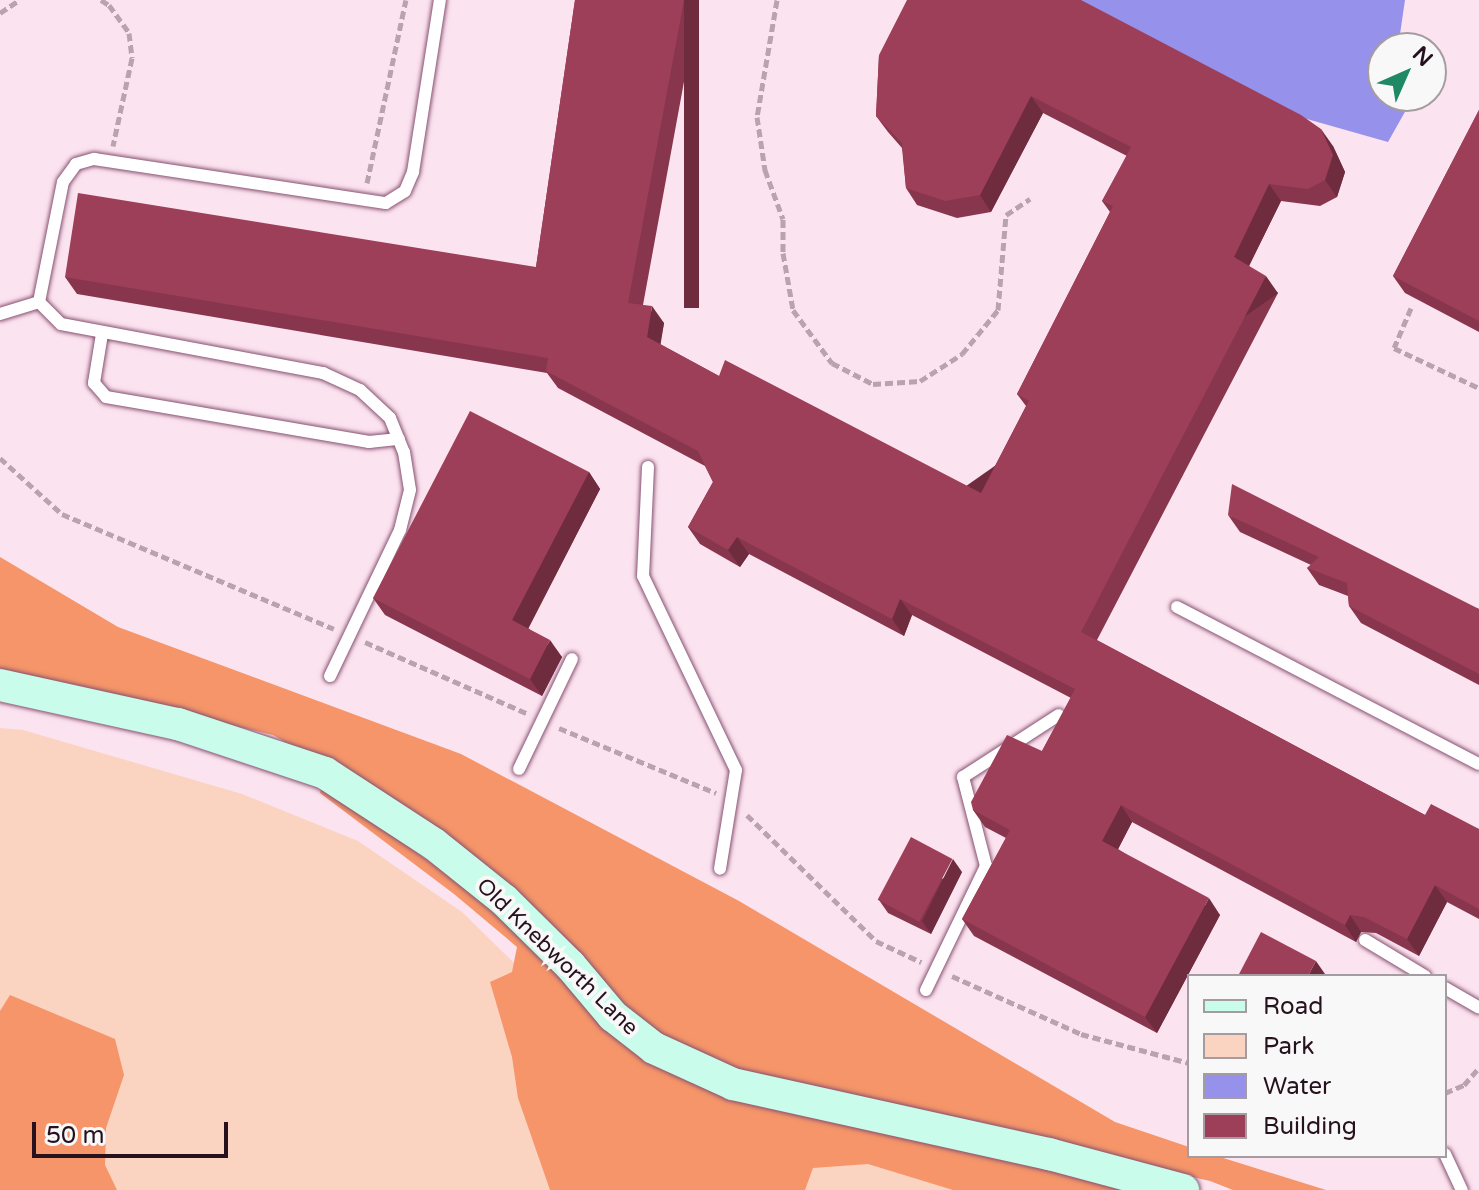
<!DOCTYPE html>
<html>
<head>
<meta charset="utf-8">
<style>
	body { margin:0 }
	#map { position:relative; width:1479px; height:1190px; overflow:hidden; background:#fce3f0; font-family:"Varela Round",sans-serif }
	div>[style] { position:absolute }
	.green>* { inset:0; background:#fbd3c1 }
	.forest>* { inset:0; background:#f59569 }
	.water>* { inset:0; background:#9691ea }
	.path>* { height:5px; margin-top:-2.5px; transform-origin:0; background:repeating-linear-gradient(90deg,#baa2af 0 8px,transparent 0 12px) }
	.roads { filter:drop-shadow(0 0 2px #875170) drop-shadow(0 0 2px #875170) }
	.lane>* { height:12px; margin:-6px; padding:0 6px; transform-origin:6px; border-radius:6px; background:#fff }
	.secondary>* { height:32px; margin:-16px; padding:0 16px; transform-origin:16px; border-radius:16px; background:#c9fcea }
	.wall>* { inset:0; background:#88364d }
	.shaded-wall>* { inset:0; background:#6f2c3f; transform-origin:0 0 }
	.building>* { inset:0; background:#9e3f5a; transform-origin:0 0 }
	span { translate:-50% -50%; white-space:nowrap; text-align:center; line-height:1.15; -webkit-text-stroke:8px #f8f8f8; paint-order:stroke }
	.street-label { font-size:22px; color:#26111d }
	.legend { position:absolute; left:1187px; top:974px; width:260px; height:184px; box-sizing:border-box; background:#f8f8f8; border:2px solid #a49ca0; margin:0; padding:10px 14px; list-style:none; font-size:24px; color:#26111d }
	.legend li { display:flex; align-items:center; gap:16px; height:40px }
	.legend b { width:40px; border:2px solid #a49ca0 }
	.north { position:absolute; left:1367px; top:32px; width:80px; height:80px; box-sizing:border-box; background:#f8f8f8; border:2px solid #a49ca0; border-radius:50%; rotate:45deg; font-size:22px; font-weight:700; line-height:32px; text-align:center; color:#26111d }
	.north::after { content:''; display:block; margin:auto; width:28px; height:36px; background:#1f8865; clip-path:polygon(50% 0,100% 100%,50% 72%,0 100%) }
	.scale { position:absolute; left:32px; top:1122px; width:196px; height:36px; box-sizing:border-box; border:4px solid #26111d; border-top:0; padding-left:10px; font-size:24px; line-height:28px; white-space:nowrap; color:#26111d; -webkit-text-stroke:6px #f8f8f8; paint-order:stroke }
</style>
</head>
<body>
<div id="map">
	<div class="green">
		<i style="clip-path:polygon(0 728px,23px 730px,242px 794px,358px 841px,462px 912px,562px 1010px,1051px 1190px,0 1190px)"></i>
	</div>
	<div class="forest">
		<i style="clip-path:polygon(0 557px,118px 627px,461px 754px,739px 901px,1115px 1122px,1189px 1147px,1189px 1156px,1217px 1156px,1326px 1190px,1233px 1190px,1210px 1181px,739px 1073px,673px 1044px,626px 1009px,402px 809px,273px 735px,71px 687px,0 678px)"></i>
		<i style="clip-path:polygon(322px 786px,470px 890px,643px 1054px,1143px 1190px,953px 1190px,868px 1164px,813px 1168px,805px 1190px,550px 1190px,518px 1098px,512px 1057px,490px 982px,512px 972px,517px 947px,454px 894px,320px 793px)"></i>
		<i style="clip-path:polygon(10px 995px,115px 1039px,124px 1075px,106px 1128px,105px 1165px,117px 1190px,0 1190px,0 1011px)"></i>
	</div>
	<div class="water">
		<i style="clip-path:polygon(1061px 0,1405px 0,1398px 48px,1383px 48px,1383px 96px,1394px 96px,1406px 110px,1388px 142px,1265px 107px)"></i>
	</div>
	<div class="path">
		<i style="left:101px;top:0;width:9px;rotate:32deg"></i>
		<i style="left:109px;top:5px;width:34px;rotate:54deg"></i>
		<i style="left:129px;top:33px;width:25px;rotate:83deg"></i>
		<i style="left:132px;top:58px;width:90px;rotate:102.2deg"></i>
		<i style="left:777px;top:0;width:119px;rotate:99.7deg"></i>
		<i style="left:757px;top:117px;width:54px;rotate:81.4deg"></i>
		<i style="left:765px;top:170px;width:52px;rotate:69.8deg"></i>
		<i style="left:783px;top:219px;width:34px;rotate:90deg"></i>
		<i style="left:783px;top:253px;width:58px;rotate:80deg"></i>
		<i style="left:793px;top:310px;width:66px;rotate:53.7deg"></i>
		<i style="left:832px;top:363px;width:46px;rotate:27.1deg"></i>
		<i style="left:873px;top:384px;width:47px;rotate:-3.7deg"></i>
		<i style="left:920px;top:381px;width:50px;rotate:-32.7deg"></i>
		<i style="left:962px;top:354px;width:57px;rotate:-50.7deg"></i>
		<i style="left:998px;top:310px;width:95px;rotate:-85.2deg"></i>
		<i style="left:1006px;top:215px;width:29px;rotate:-34deg"></i>
		<i style="left:0;top:13px;width:23px;rotate:-34deg"></i>
		<i style="left:367px;top:183px;width:187px;rotate:-78deg"></i>
		<i style="left:1411px;top:308px;width:43px;rotate:113deg"></i>
		<i style="left:1394px;top:348px;width:94px;rotate:25.2deg"></i>
		<i style="left:0;top:458px;width:84px;rotate:42.1deg"></i>
		<i style="left:62px;top:514px;width:295px;rotate:22.9deg"></i>
		<i style="left:365px;top:642px;width:178px;rotate:23.8deg"></i>
		<i style="left:559px;top:728px;width:170px;rotate:22.5deg"></i>
		<i style="left:747px;top:815px;width:180px;rotate:44.3deg"></i>
		<i style="left:876px;top:941px;width:50px;rotate:25deg"></i>
		<i style="left:952px;top:976px;width:141px;rotate:24.2deg"></i>
		<i style="left:1081px;top:1034px;width:112px;rotate:15deg"></i>
		<i style="left:1445px;top:1093px;width:21px;rotate:-23deg"></i>
		<i style="left:1464px;top:1085px;width:23px;rotate:-49deg"></i>
	</div>
	<div class="roads">
		<div class="lane">
			<i style="left:39px;top:302px;width:122px;rotate:-78.7deg"></i>
			<i style="left:63px;top:182px;width:22px;rotate:-54deg"></i>
			<i style="left:76px;top:164px;width:19px;rotate:-16deg"></i>
			<i style="left:94px;top:159px;width:295px;rotate:8.6deg"></i>
			<i style="left:386px;top:203px;width:22px;rotate:-32deg"></i>
			<i style="left:405px;top:191px;width:21px;rotate:-67deg"></i>
			<i style="left:413px;top:172px;width:174px;rotate:-81.1deg"></i>
			<i style="left:39px;top:302px;width:31px;rotate:45deg"></i>
			<i style="left:61px;top:324px;width:267px;rotate:10.6deg"></i>
			<i style="left:323px;top:373px;width:41px;rotate:24.7deg"></i>
			<i style="left:360px;top:390px;width:41px;rotate:43deg"></i>
			<i style="left:390px;top:418px;width:37px;rotate:68deg"></i>
			<i style="left:404px;top:452px;width:38px;rotate:81deg"></i>
			<i style="left:410px;top:490px;width:41px;rotate:104deg"></i>
			<i style="left:400px;top:530px;width:162px;rotate:115.6deg"></i>
			<i style="left:0;top:314px;width:41px;rotate:-17.1deg"></i>
			<i style="left:102px;top:334px;width:50px;rotate:99.3deg"></i>
			<i style="left:94px;top:383px;width:18px;rotate:49deg"></i>
			<i style="left:106px;top:397px;width:267px;rotate:9.7deg"></i>
			<i style="left:369px;top:442px;width:30px;rotate:-6deg"></i>
			<i style="left:648px;top:467px;width:109px;rotate:92.6deg"></i>
			<i style="left:643px;top:576px;width:215px;rotate:64.4deg"></i>
			<i style="left:736px;top:770px;width:100px;rotate:99.2deg"></i>
			<i style="left:1177px;top:607px;width:340px;rotate:27.5deg"></i>
			<i style="left:519px;top:769px;width:122px;rotate:-64.3deg"></i>
			<i style="left:1365px;top:940px;width:70px;rotate:31deg"></i>
			<i style="left:1445px;top:988px;width:39px;rotate:30deg"></i>
			<i style="left:926px;top:990px;width:138px;rotate:-64.2deg"></i>
			<i style="left:986px;top:866px;width:92px;rotate:-104.5deg"></i>
			<i style="left:963px;top:777px;width:114px;rotate:-32.9deg"></i>
			<i style="left:1445px;top:1154px;width:40px;rotate:65deg"></i>
		</div>
		<div class="secondary">
			<i style="left:0;top:685px;width:182px;rotate:12.4deg"></i>
			<i style="left:178px;top:724px;width:155px;rotate:18.4deg"></i>
			<i style="left:325px;top:773px;width:130px;rotate:33.1deg"></i>
			<i style="left:434px;top:844px;width:90px;rotate:38.7deg"></i>
			<i style="left:504px;top:900px;width:93px;rotate:44.6deg"></i>
			<i style="left:570px;top:965px;width:67px;rotate:49.9deg"></i>
			<i style="left:613px;top:1016px;width:52px;rotate:38deg"></i>
			<i style="left:654px;top:1048px;width:87px;rotate:24.5deg"></i>
			<i style="left:733px;top:1084px;width:324px;rotate:12.5deg"></i>
			<i style="left:1049px;top:1154px;width:139px;rotate:15deg"></i>
		</div>
	</div>
	<div class="wall">
		<i style="clip-path:polygon(575px 0,699px 0,643px 305px,664px 323px,660px 344px,719px 376px,981px 493px,1026px 406px,1017px 394px,1110px 212px,1102px 201px,1127px 156px,1043px 113px,991px 212px,957px 218px,917px 205px,906px 188px,902px 148px,888px 132px,876px 116px,879px 55px,1333px 146px,1345px 172px,1337px 197px,1320px 206px,1281px 201px,1249px 266px,1278px 293px,1097px 640px,1425px 815px,1479px 829px,1479px 919px,1447px 902px,1419px 956px,1376px 933px,1361px 932px,1356px 942px,1132px 822px,1118px 849px,1220px 915px,1157px 1033px,974px 936px,962px 919px,1006px 838px,985px 827px,973px 810px,1042px 751px,1071px 698px,912px 615px,904px 636px,749px 554px,740px 567px,700px 544px,688px 527px,713px 482px,705px 466px,558px 388px,547px 373px,77px 294px,65px 277px,536px 267px)"></i>
		<i style="clip-path:polygon(1479px 110px,1479px 332px,1405px 293px,1393px 276px)"></i>
		<i style="clip-path:polygon(589px 472px,600px 489px,528px 628px,562px 657px,542px 696px,385px 615px,373px 598px)"></i>
		<i style="clip-path:polygon(1228px 515px,1479px 609px,1479px 685px,1361px 623px,1349px 606px,1348px 596px,1319px 585px,1307px 568px,1311px 565px,1240px 532px)"></i>
		<i style="clip-path:polygon(962px 872px,931px 934px,888px 913px,879px 900px)"></i>
	</div>
	<div class="shaded-wall">
		<i style="left:684px;top:0;width:15px;height:308px"></i>
		<i style="clip-path:polygon(1031px 96px,1043px 113px,991px 212px,980px 195px)"></i>
		<i style="clip-path:polygon(1321px 129px,1333px 146px,1345px 172px,1337px 197px,1325px 180px)"></i>
		<i style="clip-path:polygon(1269px 184px,1281px 201px,1245px 274px,1234px 257px)"></i>
		<i style="left:1266px;top:276px;width:21px;height:401px;rotate:55deg"></i>
		<i style="clip-path:polygon(652px 306px,664px 323px,659px 354px,647px 337px)"></i>
		<i style="clip-path:polygon(589px 472px,600px 489px,524px 637px,512px 620px)"></i>
		<i style="clip-path:polygon(737px 537px,749px 554px,740px 567px,728px 550px)"></i>
		<i style="clip-path:polygon(900px 599px,912px 615px,904px 636px,892px 619px)"></i>
		<i style="clip-path:polygon(550px 640px,562px 657px,542px 696px,530px 679px)"></i>
		<i style="clip-path:polygon(1121px 805px,1132px 822px,1114px 857px,1102px 841px)"></i>
		<i style="clip-path:polygon(953px 859px,962px 872px,931px 934px,922px 921px)"></i>
		<i style="clip-path:polygon(1435px 885px,1447px 902px,1419px 956px,1407px 939px)"></i>
		<i style="clip-path:polygon(1209px 898px,1220px 915px,1157px 1033px,1145px 1017px)"></i>
		<i style="clip-path:polygon(1350px 915px,1361px 932px,1356px 942px,1345px 925px)"></i>
		<i style="clip-path:polygon(1316px 961px,1325px 974px,1324px 976px,1308px 976px)"></i>
	</div>
	<div class="building">
		<i style="clip-path:polygon(575px 0,684px 0,628px 303px,652px 306px,647px 337px,719px 376px,725px 360px,981px 493px,1029px 401px,1017px 394px,1113px 206px,1102px 201px,1131px 147px,1031px 96px,980px 195px,945px 201px,906px 188px,902px 143px,876px 116px,879px 55px,907px 0,1081px 0,1301px 115px,1321px 129px,1333px 155px,1325px 180px,1308px 189px,1269px 184px,1234px 257px,1266px 276px,1081px 632px,1425px 815px,1431px 804px,1479px 829px,1479px 909px,1435px 885px,1407px 939px,1364px 917px,1350px 915px,1345px 925px,1121px 805px,1102px 841px,1209px 898px,1145px 1017px,962px 919px,1010px 830px,973px 810px,971px 802px,1007px 735px,1042px 751px,1075px 689px,900px 599px,892px 619px,737px 537px,728px 550px,688px 527px,713px 482px,698px 451px,546px 371px,548px 358px,65px 277px,78px 193px,536px 267px)"></i>
		<i style="clip-path:polygon(1479px 110px,1479px 321px,1393px 276px)"></i>
		<i style="clip-path:polygon(470px 411px,589px 472px,512px 620px,550px 640px,530px 679px,373px 598px)"></i>
		<i style="clip-path:polygon(1232px 484px,1479px 609px,1479px 674px,1349px 606px,1347px 583px,1307px 568px,1319px 557px,1228px 515px)"></i>
		<i style="left:911px;top:837px;width:47px;height:71px;rotate:28deg"></i>
		<i style="clip-path:polygon(1261px 932px,1316px 961px,1308px 976px,1238px 976px)"></i>
	</div>
	<div class="street-label">
		<span style="left:557px;top:957px;rotate:44deg">Old Knebworth Lane</span>
	</div>
	<ul class="legend">
	<li><b style="height:10px;background:#c9fcea"></b>Road</li>
	<li><b style="height:22px;background:#fbd3c1"></b>Park</li>
	<li><b style="height:22px;background:#9691ea"></b>Water</li>
	<li><b style="height:22px;background:#9e3f5a"></b>Building</li>
	</ul>
	<div class="north">N</div>
	<div class="scale">50 m</div>
</div>
</body>
</html>
